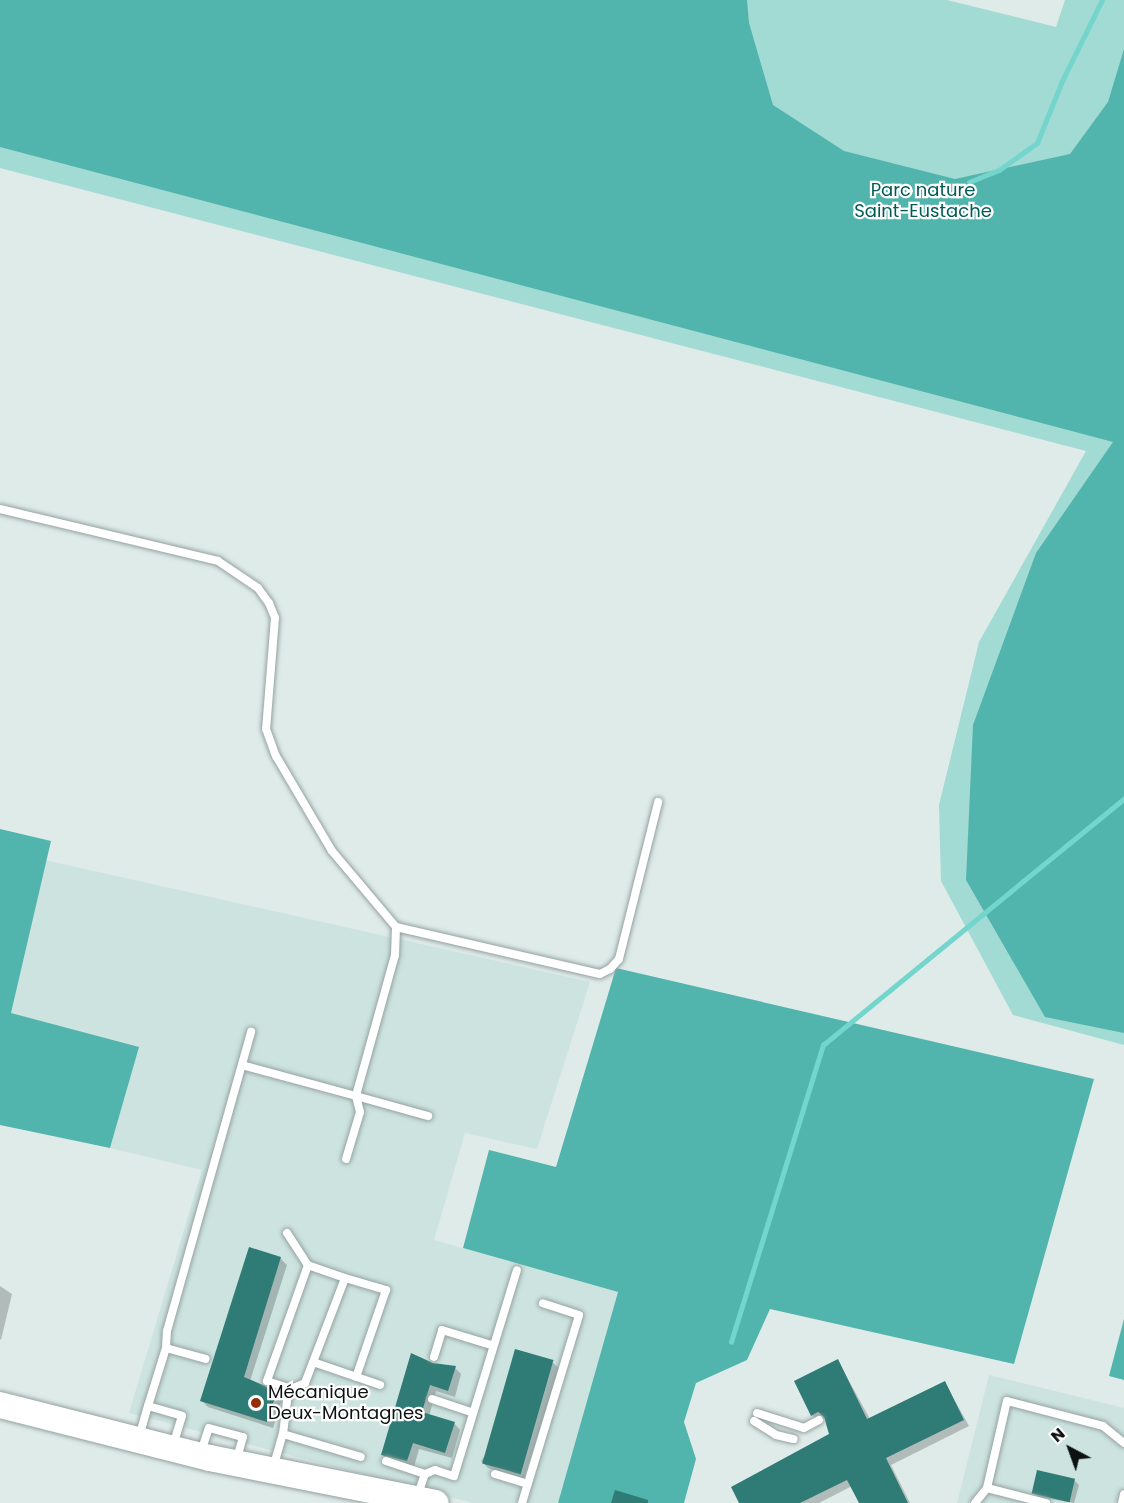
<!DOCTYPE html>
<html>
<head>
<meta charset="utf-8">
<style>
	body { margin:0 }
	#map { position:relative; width:1124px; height:1503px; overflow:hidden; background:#deebe9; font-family:Poppins,sans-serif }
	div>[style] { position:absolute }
	.built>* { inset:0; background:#cce3e0 }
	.green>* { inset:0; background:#a2dad4 }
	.forest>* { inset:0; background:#52b5ad }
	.shadow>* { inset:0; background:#0003 }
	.stream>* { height:4.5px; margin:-2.25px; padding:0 2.25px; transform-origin:2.25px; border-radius:2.25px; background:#73d5cc }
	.building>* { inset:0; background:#2f7b75; transform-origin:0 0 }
	.roads { filter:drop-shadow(0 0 2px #95a2a0) drop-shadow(0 0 2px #95a2a0) }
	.service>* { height:8px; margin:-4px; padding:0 4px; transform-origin:4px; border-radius:4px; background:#fff }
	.primary>* { height:26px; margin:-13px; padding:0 13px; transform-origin:13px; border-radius:13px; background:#fff }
	.dots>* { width:16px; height:16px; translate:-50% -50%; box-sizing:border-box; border:3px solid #fff; border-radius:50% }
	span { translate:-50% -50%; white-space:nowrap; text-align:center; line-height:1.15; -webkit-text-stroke:4.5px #fff; paint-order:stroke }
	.park-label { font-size:18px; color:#005b56 }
	.poi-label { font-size:18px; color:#0d1211 }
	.left { translate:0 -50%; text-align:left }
	.north { position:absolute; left:1040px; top:1419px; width:60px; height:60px; -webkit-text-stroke:4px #fff; paint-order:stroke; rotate:319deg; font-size:16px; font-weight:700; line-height:24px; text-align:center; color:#0d1211 }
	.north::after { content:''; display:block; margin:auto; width:21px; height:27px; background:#0d1211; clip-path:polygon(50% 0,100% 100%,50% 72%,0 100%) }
</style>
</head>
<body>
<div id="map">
	<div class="built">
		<i style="clip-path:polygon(45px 860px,590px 982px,537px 1149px,465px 1133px,434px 1240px,618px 1292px,558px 1503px,473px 1503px,129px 1413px,202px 1170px,110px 1148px,138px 1047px,11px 1013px)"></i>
		<i style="clip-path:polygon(989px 1375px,1124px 1408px,1124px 1503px,957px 1503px)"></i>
	</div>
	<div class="green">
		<i style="clip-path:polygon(0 0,947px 0,1056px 27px,1065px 0,1124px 0,1124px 1045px,1013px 1015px,941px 881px,939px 805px,979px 642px,1086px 451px,0 168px)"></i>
	</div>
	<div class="forest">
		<i style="clip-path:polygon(0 0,747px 0,749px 23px,773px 105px,844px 151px,955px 179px,1070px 154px,1108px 102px,1124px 49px,1124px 1033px,1045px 1017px,966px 880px,973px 725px,1036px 553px,1113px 442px,0 147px)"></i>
		<i style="clip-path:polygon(0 829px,51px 841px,11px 1013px,139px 1047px,110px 1148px,0 1125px)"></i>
		<i style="clip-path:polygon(616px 968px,1094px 1079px,1014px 1364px,770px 1309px,747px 1360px,696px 1383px,684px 1422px,696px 1459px,684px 1503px,558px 1503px,618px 1292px,463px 1248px,489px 1150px,556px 1167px)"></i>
		<i style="clip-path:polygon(1124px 1319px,1124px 1380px,1109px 1376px)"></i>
	</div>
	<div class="shadow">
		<i style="clip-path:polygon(280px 1258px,287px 1265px,250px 1381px,282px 1399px,273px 1428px,208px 1407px,202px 1401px)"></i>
		<i style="clip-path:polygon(0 1286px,12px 1294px,1px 1340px,0 1339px)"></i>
		<i style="clip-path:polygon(838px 1361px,870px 1419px,945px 1383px,969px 1426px,891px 1465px,910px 1503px,861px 1503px,852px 1486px,819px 1503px,741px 1503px,831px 1435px,826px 1418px,818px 1421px,812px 1415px)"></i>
		<i style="clip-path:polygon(552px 1362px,559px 1368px,524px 1479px,488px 1468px,481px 1461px)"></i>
		<i style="clip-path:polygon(432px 1365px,455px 1368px,461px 1374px,455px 1397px,436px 1391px,429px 1416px,454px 1423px,460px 1430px,452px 1458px,419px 1449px,414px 1467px,389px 1461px,382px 1454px)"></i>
		<i style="clip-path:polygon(1074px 1480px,1079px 1485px,1074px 1503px,1038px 1497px,1033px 1492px)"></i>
	</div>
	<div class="stream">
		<i style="left:969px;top:182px;width:32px;rotate:-22deg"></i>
		<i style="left:999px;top:170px;width:47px;rotate:-35.4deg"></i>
		<i style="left:1037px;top:143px;width:67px;rotate:-68deg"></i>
		<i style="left:1062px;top:81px;width:90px;rotate:-63.7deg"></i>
		<i style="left:731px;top:1342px;width:311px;rotate:-72.8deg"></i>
		<i style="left:823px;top:1045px;width:389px;rotate:-39.3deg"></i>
	</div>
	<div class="building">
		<i style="clip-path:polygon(249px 1247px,281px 1257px,244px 1377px,277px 1391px,267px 1422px,200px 1401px)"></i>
		<i style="left:515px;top:1349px;width:40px;height:119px;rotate:16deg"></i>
		<i style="clip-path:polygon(411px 1353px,433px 1363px,456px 1366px,448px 1391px,430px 1385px,422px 1412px,455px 1422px,445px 1453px,413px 1443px,407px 1461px,381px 1455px)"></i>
		<i style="clip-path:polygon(838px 1359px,867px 1419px,945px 1381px,964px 1420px,886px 1458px,908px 1503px,859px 1503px,847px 1480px,800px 1503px,739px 1503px,731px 1487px,829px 1434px,824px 1417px,818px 1412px,811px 1416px,794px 1381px)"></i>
		<i style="left:1037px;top:1470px;width:39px;height:24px;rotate:13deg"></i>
		<i style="clip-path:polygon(615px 1490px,648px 1500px,648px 1503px,611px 1503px)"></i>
	</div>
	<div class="roads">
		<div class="service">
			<i style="left:0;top:509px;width:224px;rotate:13.4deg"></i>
			<i style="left:218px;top:561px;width:48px;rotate:34deg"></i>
			<i style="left:258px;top:588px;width:19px;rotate:54deg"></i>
			<i style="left:269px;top:603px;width:16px;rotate:68deg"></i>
			<i style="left:275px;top:618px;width:111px;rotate:94.6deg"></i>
			<i style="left:266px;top:729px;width:29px;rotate:70deg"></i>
			<i style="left:276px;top:756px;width:110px;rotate:59.5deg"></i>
			<i style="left:332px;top:851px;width:99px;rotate:49.9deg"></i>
			<i style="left:396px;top:927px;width:28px;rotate:92deg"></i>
			<i style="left:395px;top:955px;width:146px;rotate:105.5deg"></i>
			<i style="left:356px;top:1096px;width:118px;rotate:-164.8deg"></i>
			<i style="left:396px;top:927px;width:209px;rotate:13deg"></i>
			<i style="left:600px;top:974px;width:11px;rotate:-27deg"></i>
			<i style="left:610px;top:969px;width:13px;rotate:-48deg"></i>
			<i style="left:619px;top:959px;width:162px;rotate:-76deg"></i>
			<i style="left:346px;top:1159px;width:49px;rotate:-73.4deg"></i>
			<i style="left:360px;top:1112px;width:16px;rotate:-104deg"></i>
			<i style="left:356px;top:1096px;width:75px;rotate:15.5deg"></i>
			<i style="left:287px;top:1233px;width:38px;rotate:57deg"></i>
			<i style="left:345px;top:1278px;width:43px;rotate:16.3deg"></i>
			<i style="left:386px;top:1290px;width:92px;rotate:109deg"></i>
			<i style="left:166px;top:1348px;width:17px;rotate:-87deg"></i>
			<i style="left:167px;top:1331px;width:311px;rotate:-74.3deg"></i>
			<i style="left:434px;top:1357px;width:28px;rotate:-73deg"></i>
			<i style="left:442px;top:1330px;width:51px;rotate:17deg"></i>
			<i style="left:313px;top:1362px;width:71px;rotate:18.9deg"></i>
			<i style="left:432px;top:1399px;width:41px;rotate:18.4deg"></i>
			<i style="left:148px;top:1406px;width:61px;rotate:-72.8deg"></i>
			<i style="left:166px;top:1348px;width:41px;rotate:15.4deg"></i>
			<i style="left:757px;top:1413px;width:49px;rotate:17.7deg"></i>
			<i style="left:804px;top:1428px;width:17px;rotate:-28deg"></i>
			<i style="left:754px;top:1421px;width:26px;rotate:32deg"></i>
			<i style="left:776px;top:1435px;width:18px;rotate:13deg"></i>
			<i style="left:283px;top:1434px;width:35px;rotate:-83deg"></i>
			<i style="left:287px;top:1399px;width:11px;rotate:-68deg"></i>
			<i style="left:291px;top:1389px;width:15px;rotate:-23deg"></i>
			<i style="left:305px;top:1383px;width:112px;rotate:-69.1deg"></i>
			<i style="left:345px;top:1278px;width:39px;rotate:-161deg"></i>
			<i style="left:308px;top:1265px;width:123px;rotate:109.5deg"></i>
			<i style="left:267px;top:1381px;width:25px;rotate:18deg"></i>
			<i style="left:139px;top:1437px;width:32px;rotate:-74deg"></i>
			<i style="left:148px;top:1406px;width:35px;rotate:16deg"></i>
			<i style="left:182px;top:1416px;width:30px;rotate:107deg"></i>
			<i style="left:201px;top:1452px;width:25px;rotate:-72deg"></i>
			<i style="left:209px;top:1428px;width:35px;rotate:15deg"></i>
			<i style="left:243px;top:1437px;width:25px;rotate:106deg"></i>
			<i style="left:386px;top:1461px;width:41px;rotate:18.4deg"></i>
			<i style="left:273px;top:1468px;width:35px;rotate:-74deg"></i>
			<i style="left:283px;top:1434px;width:81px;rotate:16.4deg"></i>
			<i style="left:495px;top:1474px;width:34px;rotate:17deg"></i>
			<i style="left:987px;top:1488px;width:61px;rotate:14.3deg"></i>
			<i style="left:417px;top:1497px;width:24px;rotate:-71deg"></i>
			<i style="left:425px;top:1474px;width:11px;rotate:-22deg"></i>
			<i style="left:435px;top:1470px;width:20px;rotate:18deg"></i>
			<i style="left:454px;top:1476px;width:215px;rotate:-73deg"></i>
			<i style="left:522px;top:1503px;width:196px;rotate:-73.1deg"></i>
			<i style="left:579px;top:1315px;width:38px;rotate:-162deg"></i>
			<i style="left:975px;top:1503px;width:19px;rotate:-51deg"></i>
			<i style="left:987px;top:1488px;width:89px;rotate:-77.1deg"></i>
			<i style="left:1007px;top:1401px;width:99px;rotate:14.6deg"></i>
			<i style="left:1103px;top:1426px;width:27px;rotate:39deg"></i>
			<i style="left:1122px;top:1503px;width:9px;rotate:-77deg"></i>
		</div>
		<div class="primary">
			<i style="left:0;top:1405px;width:217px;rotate:14.2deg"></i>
			<i style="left:210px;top:1458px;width:230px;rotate:11.3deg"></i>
		</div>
	</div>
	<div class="dots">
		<i style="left:256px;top:1403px;background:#942e05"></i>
	</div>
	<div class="park-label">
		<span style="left:923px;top:201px">Parc nature<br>Saint-Eustache</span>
	</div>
	<div class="poi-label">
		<span class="left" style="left:268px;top:1403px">Mécanique<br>Deux-Montagnes</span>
	</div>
	<div class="north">N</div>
</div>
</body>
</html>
